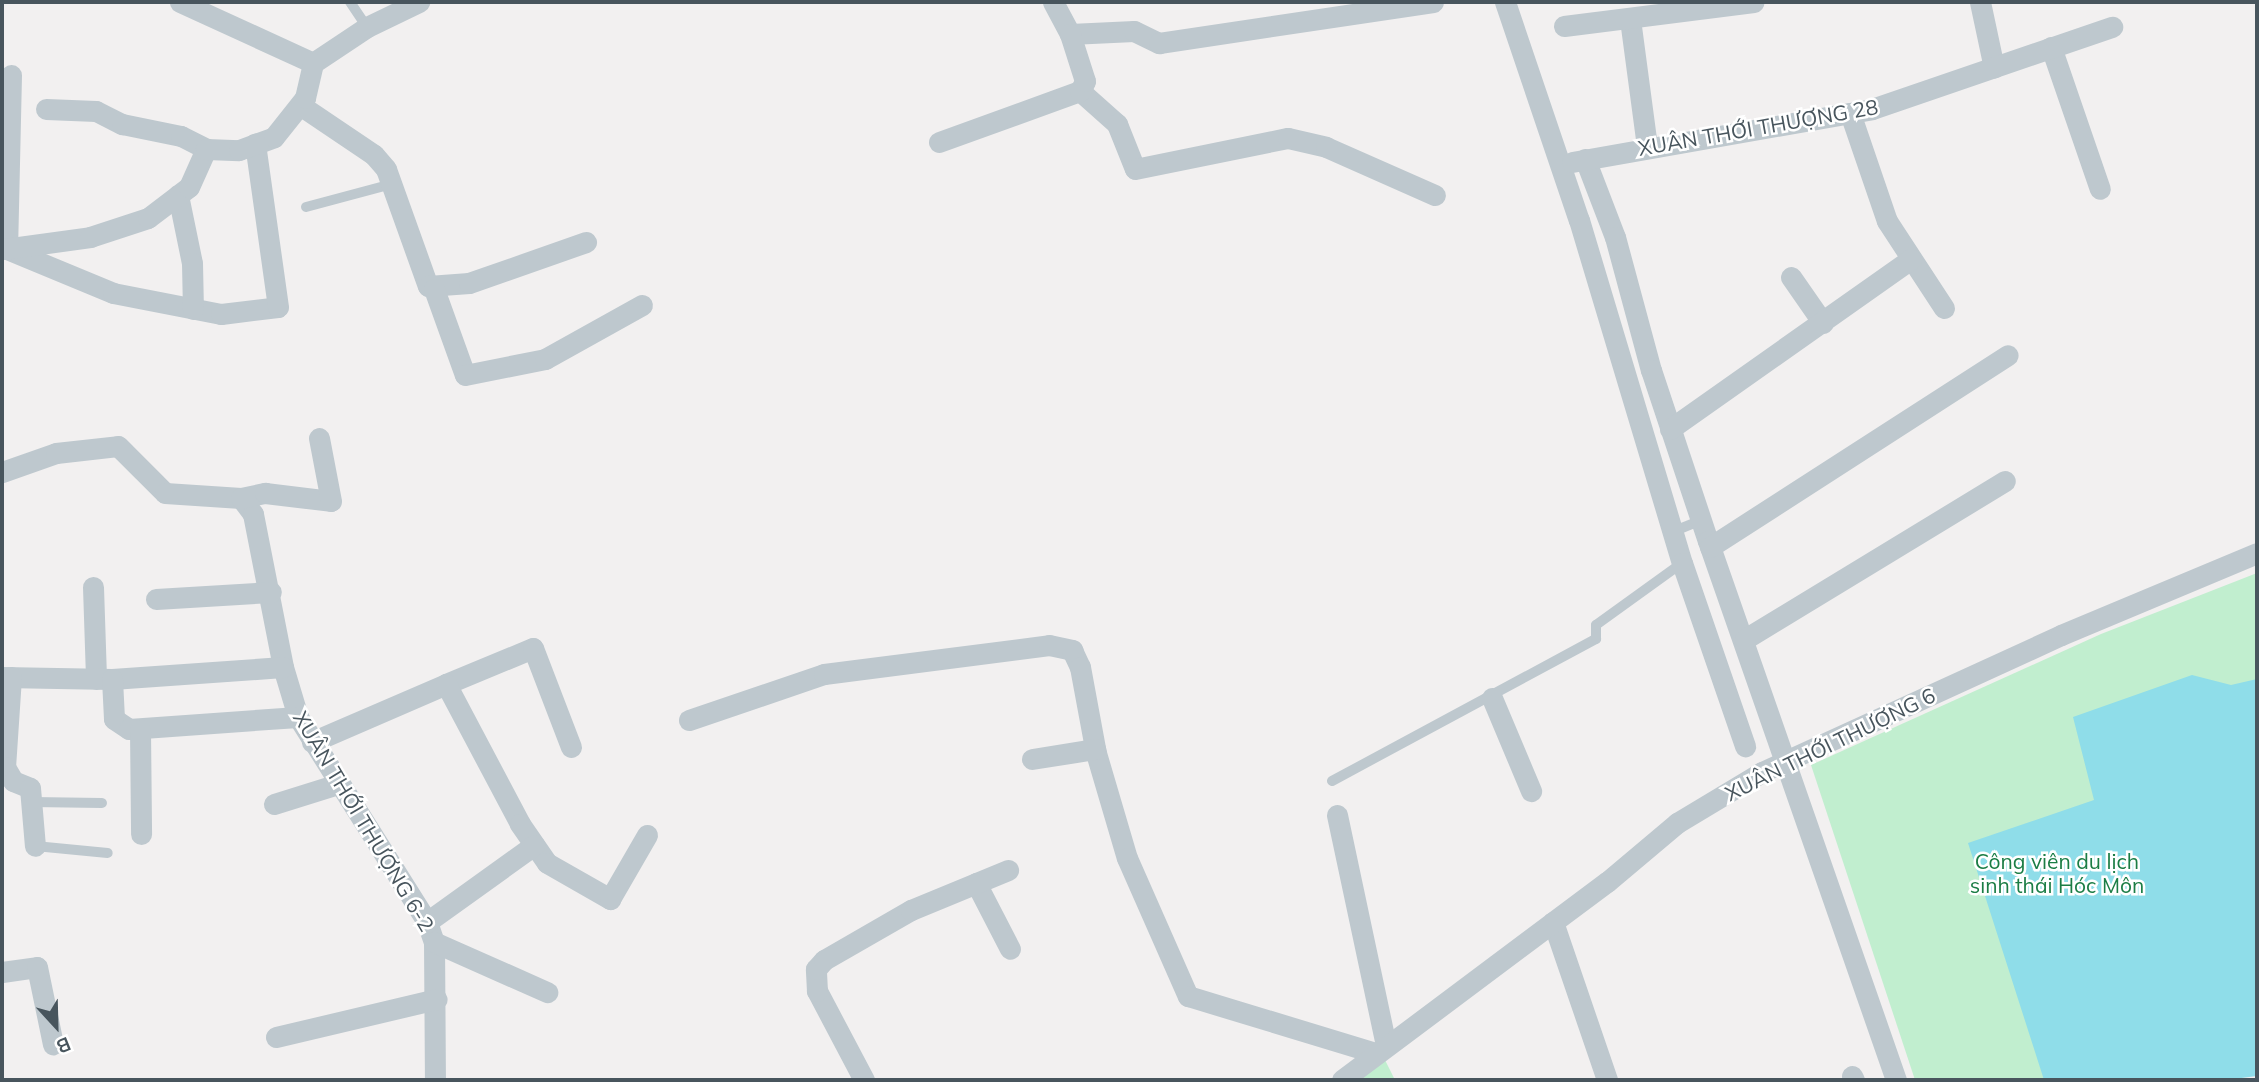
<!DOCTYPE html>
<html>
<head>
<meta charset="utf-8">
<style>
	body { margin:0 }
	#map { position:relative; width:2259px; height:1082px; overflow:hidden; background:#f2f0f0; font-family:Mulish,sans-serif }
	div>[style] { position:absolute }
	.green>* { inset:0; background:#c1eecf }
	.water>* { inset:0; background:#8fdde9 }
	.service>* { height:10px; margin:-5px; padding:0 5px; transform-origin:5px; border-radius:5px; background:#bec8ce }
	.minor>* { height:21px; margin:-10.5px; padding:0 10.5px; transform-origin:10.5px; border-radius:10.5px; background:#bec8ce }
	span { translate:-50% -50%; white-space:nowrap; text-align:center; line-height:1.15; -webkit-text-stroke:5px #fff; paint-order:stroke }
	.street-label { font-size:21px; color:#48555d }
	.park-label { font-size:21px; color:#1b7d45 }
	.frame { position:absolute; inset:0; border:4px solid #48555d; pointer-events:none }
	.north { position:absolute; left:21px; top:991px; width:70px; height:70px; -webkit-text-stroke:5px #fff; paint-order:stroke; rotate:158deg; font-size:19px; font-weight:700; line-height:28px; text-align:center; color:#48555d }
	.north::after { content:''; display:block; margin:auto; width:24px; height:32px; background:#48555d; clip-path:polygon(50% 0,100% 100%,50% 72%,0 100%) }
</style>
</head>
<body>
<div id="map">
	<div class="green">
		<i style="clip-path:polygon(2257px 573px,2257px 1075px,2221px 1080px,1915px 1080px,1811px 765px,2101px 634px)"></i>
		<i style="clip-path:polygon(1385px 1060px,1395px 1080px,1354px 1080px)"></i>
	</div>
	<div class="water">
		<i style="clip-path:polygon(2192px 675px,2231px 685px,2257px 679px,2257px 1076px,2226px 1080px,2044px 1080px,1968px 843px,2094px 800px,2073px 717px)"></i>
	</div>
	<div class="service">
		<i style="left:350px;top:2px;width:30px;rotate:56deg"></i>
		<i style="left:306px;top:207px;width:89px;rotate:-15deg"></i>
		<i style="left:1672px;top:532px;width:31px;rotate:-22deg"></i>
		<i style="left:1332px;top:781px;width:300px;rotate:-28.3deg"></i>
		<i style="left:1596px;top:639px;width:14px;rotate:-90deg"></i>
		<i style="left:1596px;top:625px;width:106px;rotate:-35.8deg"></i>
		<i style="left:32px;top:802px;width:70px;rotate:0.8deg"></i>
		<i style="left:35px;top:846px;width:73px;rotate:5.5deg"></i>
	</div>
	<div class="minor">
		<i style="left:180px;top:2px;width:146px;rotate:24.6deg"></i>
		<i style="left:1053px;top:2px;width:36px;rotate:62deg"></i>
		<i style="left:1070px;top:34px;width:64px;rotate:-2.7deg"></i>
		<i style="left:1134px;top:31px;width:28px;rotate:26deg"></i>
		<i style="left:1159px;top:43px;width:277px;rotate:-8.5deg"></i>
		<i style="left:1505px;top:2px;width:230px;rotate:71.3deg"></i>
		<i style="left:1579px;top:220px;width:358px;rotate:73.3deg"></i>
		<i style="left:1682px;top:563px;width:194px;rotate:71deg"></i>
		<i style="left:1980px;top:2px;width:67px;rotate:78deg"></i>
		<i style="left:1630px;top:19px;width:128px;rotate:82.4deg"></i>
		<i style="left:1564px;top:26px;width:191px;rotate:-7.2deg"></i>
		<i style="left:2051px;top:47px;width:150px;rotate:71deg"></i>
		<i style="left:313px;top:63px;width:65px;rotate:-33.7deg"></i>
		<i style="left:367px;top:27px;width:58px;rotate:-25.7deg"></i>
		<i style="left:11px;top:75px;width:174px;rotate:91.3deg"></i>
		<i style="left:7px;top:249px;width:115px;rotate:22.5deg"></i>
		<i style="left:113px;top:293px;width:110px;rotate:11deg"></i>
		<i style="left:221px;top:314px;width:57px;rotate:-7deg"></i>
		<i style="left:278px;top:307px;width:165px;rotate:-98deg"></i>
		<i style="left:1080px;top:91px;width:50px;rotate:41.7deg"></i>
		<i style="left:1117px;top:124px;width:48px;rotate:68.2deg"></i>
		<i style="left:1135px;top:169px;width:156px;rotate:-11.5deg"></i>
		<i style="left:1288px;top:138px;width:39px;rotate:13deg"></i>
		<i style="left:1326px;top:147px;width:119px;rotate:23.8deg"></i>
		<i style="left:300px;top:105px;width:89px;rotate:34deg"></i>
		<i style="left:374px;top:155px;width:18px;rotate:49deg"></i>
		<i style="left:386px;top:169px;width:124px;rotate:70.3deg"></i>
		<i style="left:428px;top:286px;width:41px;rotate:-4.2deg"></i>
		<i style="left:469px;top:283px;width:124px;rotate:-19.3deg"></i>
		<i style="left:46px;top:109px;width:50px;rotate:2.3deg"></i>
		<i style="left:96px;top:111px;width:29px;rotate:27deg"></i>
		<i style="left:122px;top:124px;width:60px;rotate:11.5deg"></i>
		<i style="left:181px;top:136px;width:28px;rotate:27deg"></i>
		<i style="left:1850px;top:113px;width:114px;rotate:71.1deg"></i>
		<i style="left:1887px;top:221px;width:104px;rotate:56.8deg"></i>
		<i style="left:939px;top:142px;width:150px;rotate:-19.9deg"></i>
		<i style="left:1080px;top:91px;width:11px;rotate:-63deg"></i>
		<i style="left:1085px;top:81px;width:49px;rotate:-107.7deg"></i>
		<i style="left:1585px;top:159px;width:84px;rotate:69deg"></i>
		<i style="left:1615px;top:237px;width:138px;rotate:74.9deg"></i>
		<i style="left:1651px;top:370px;width:180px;rotate:71.6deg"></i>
		<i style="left:1708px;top:541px;width:571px;rotate:70.77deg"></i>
		<i style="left:1572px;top:162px;width:305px;rotate:-10deg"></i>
		<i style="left:1872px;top:109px;width:254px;rotate:-18.9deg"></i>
		<i style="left:178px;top:195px;width:69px;rotate:78.4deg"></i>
		<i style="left:192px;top:263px;width:46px;rotate:88.8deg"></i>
		<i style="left:4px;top:249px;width:87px;rotate:-7.9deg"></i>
		<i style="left:90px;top:237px;width:61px;rotate:-18.1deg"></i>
		<i style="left:148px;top:218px;width:51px;rotate:-37.1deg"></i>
		<i style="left:189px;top:187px;width:42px;rotate:-65.9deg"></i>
		<i style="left:206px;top:149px;width:33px;rotate:2deg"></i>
		<i style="left:239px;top:150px;width:37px;rotate:-20deg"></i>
		<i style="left:274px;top:137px;width:50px;rotate:-51.5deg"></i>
		<i style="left:305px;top:98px;width:36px;rotate:-77deg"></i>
		<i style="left:1791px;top:277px;width:56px;rotate:55.2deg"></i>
		<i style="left:434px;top:289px;width:91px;rotate:70.2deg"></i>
		<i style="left:465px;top:375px;width:82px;rotate:-11.3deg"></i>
		<i style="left:545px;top:359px;width:111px;rotate:-29.1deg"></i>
		<i style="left:1670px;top:429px;width:295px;rotate:-35.2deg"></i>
		<i style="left:2px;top:472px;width:57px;rotate:-19.4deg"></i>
		<i style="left:56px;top:453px;width:62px;rotate:-6.4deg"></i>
		<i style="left:118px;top:446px;width:66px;rotate:45deg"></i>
		<i style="left:165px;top:493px;width:76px;rotate:3.8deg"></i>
		<i style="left:241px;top:498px;width:20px;rotate:53deg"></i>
		<i style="left:253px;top:514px;width:156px;rotate:78.9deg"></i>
		<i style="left:283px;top:667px;width:52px;rotate:73.3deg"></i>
		<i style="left:298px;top:717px;width:242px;rotate:57.8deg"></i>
		<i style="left:427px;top:922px;width:21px;rotate:71deg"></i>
		<i style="left:434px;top:942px;width:138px;rotate:89.6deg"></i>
		<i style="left:241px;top:498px;width:25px;rotate:-12deg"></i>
		<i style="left:265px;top:493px;width:66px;rotate:6.9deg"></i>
		<i style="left:331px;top:501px;width:64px;rotate:-100.8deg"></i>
		<i style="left:1710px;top:547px;width:354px;rotate:-32.8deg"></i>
		<i style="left:93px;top:587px;width:92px;rotate:88.1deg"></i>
		<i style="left:156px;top:599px;width:115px;rotate:-3.5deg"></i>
		<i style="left:1745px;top:639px;width:304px;rotate:-31.3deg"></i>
		<i style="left:2px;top:677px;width:110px;rotate:1deg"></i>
		<i style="left:112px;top:679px;width:171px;rotate:-4deg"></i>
		<i style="left:11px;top:677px;width:90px;rotate:93.8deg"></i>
		<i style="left:5px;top:767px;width:16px;rotate:60deg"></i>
		<i style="left:13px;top:781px;width:18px;rotate:22deg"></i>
		<i style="left:30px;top:788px;width:58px;rotate:85.1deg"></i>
		<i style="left:112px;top:679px;width:40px;rotate:87.1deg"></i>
		<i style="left:114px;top:719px;width:18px;rotate:34deg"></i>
		<i style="left:129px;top:729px;width:169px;rotate:-4.1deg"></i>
		<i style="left:446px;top:684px;width:94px;rotate:-22.5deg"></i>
		<i style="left:533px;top:648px;width:106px;rotate:69deg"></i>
		<i style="left:1492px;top:698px;width:101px;rotate:67.2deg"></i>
		<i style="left:689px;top:720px;width:143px;rotate:-18.8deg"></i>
		<i style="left:824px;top:674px;width:227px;rotate:-7.3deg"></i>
		<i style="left:1049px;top:645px;width:24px;rotate:12deg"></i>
		<i style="left:1072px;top:650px;width:19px;rotate:65deg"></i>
		<i style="left:1080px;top:667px;width:87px;rotate:79.5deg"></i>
		<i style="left:1096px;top:753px;width:109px;rotate:73.6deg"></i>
		<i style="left:1127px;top:858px;width:151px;rotate:66.2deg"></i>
		<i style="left:1188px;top:996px;width:196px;rotate:16.9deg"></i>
		<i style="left:140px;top:730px;width:104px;rotate:89.4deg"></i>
		<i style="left:312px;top:742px;width:146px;rotate:-23.4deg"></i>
		<i style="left:446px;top:684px;width:158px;rotate:62.1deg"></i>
		<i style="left:520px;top:824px;width:47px;rotate:55.3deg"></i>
		<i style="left:547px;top:863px;width:73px;rotate:29.7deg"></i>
		<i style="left:610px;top:899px;width:74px;rotate:-60deg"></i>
		<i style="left:1032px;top:759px;width:64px;rotate:-9deg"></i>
		<i style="left:274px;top:804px;width:67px;rotate:-17.4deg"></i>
		<i style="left:1337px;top:815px;width:235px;rotate:78deg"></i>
		<i style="left:976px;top:883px;width:74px;rotate:62.7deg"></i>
		<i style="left:427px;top:922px;width:132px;rotate:-35.7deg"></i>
		<i style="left:1553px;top:922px;width:167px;rotate:71.1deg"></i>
		<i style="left:434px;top:942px;width:124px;rotate:23.9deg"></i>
		<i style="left:2px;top:972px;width:35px;rotate:-8deg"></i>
		<i style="left:37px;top:967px;width:79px;rotate:78.3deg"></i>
		<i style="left:276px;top:1037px;width:165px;rotate:-13.3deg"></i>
		<i style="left:1852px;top:1076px;width:4px;rotate:63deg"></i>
		<i style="left:864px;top:1080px;width:101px;rotate:-117.8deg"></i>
		<i style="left:817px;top:991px;width:22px;rotate:-93deg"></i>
		<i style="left:816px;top:969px;width:12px;rotate:-48deg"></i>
		<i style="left:824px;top:960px;width:100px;rotate:-29.9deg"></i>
		<i style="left:911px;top:910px;width:105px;rotate:-22.4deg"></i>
		<i style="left:1342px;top:1080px;width:331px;rotate:-36.8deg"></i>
		<i style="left:1607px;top:882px;width:92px;rotate:-40.1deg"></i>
		<i style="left:1677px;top:823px;width:99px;rotate:-31deg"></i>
		<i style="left:1762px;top:772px;width:329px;rotate:-24.6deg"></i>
		<i style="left:2061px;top:635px;width:212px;rotate:-22.7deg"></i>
	</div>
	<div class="street-label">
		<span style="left:1758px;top:127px;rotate:-10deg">XUÂN THỚI THƯỢNG 28</span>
		<span style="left:1830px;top:744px;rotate:-26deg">XUÂN THỚI THƯỢNG 6</span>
		<span style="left:364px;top:821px;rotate:59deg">XUÂN THỚI THƯỢNG 6-2</span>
	</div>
	<div class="park-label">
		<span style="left:2057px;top:873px">Công viên du lịch<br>sinh thái Hóc Môn</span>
	</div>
	<div class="frame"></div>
	<div class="north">B</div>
</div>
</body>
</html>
